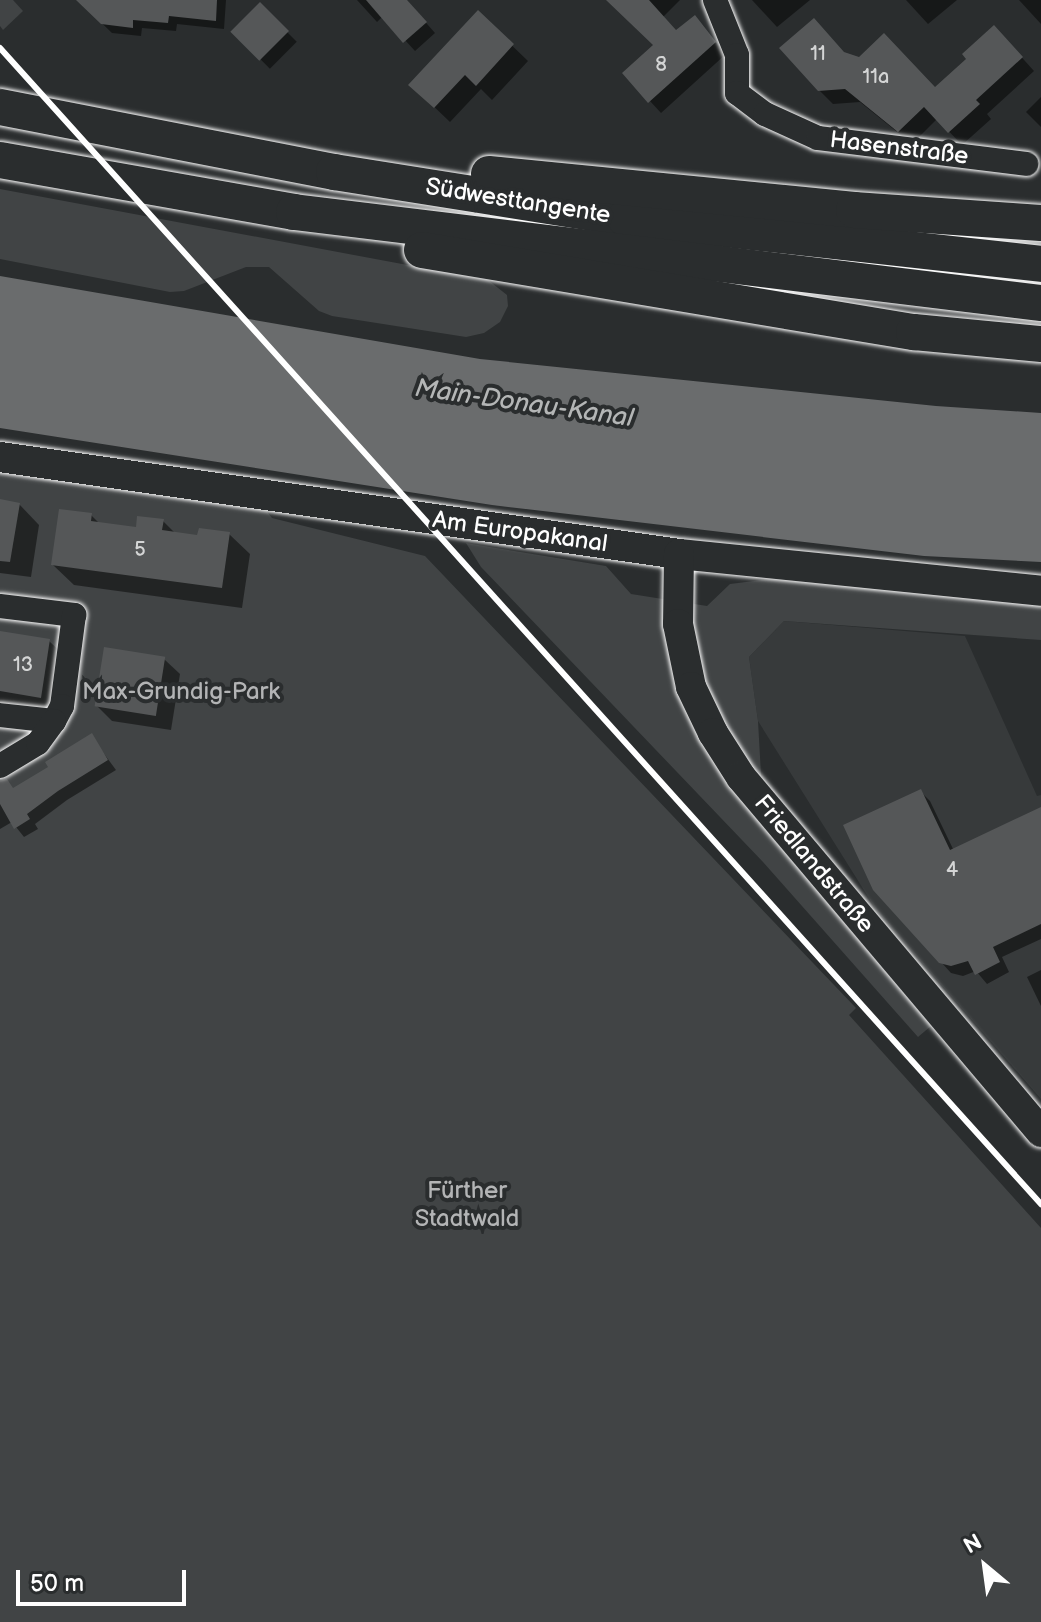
<!DOCTYPE html>
<html>
<head>
<meta charset="utf-8">
<style>
	body { margin:0 }
	#map { position:relative; width:1041px; height:1622px; overflow:hidden; background:#2a2d2e; font-family:"Balsamiq Sans",sans-serif }
	div>[style] { position:absolute }
	.built>* { inset:0; background:#373a3b }
	.green>* { inset:0; background:#414445 }
	.water>* { inset:0; background:#6a6c6d }
	.shadow>* { inset:0; background:#0007; transform-origin:0 0 }
	.building>* { inset:0; background:#555758; transform-origin:0 0 }
	.roads { filter:drop-shadow(0 0 2px #fff) drop-shadow(0 0 2px #fff) }
	.minor>* { height:24px; margin:-12px; padding:0 12px; transform-origin:12px; border-radius:12px; background:#2a2d2e }
	.major>* { height:30px; margin:-15px; padding:0 15px; transform-origin:15px; border-radius:15px; background:#2a2d2e }
	.highway>* { height:36px; margin:-18px; padding:0 18px; transform-origin:18px; border-radius:18px; background:#2a2d2e }
	.rail>* { height:6px; margin:-3px; padding:0 3px; transform-origin:3px; border-radius:3px; background:#fff }
	span { translate:-50% -50%; white-space:nowrap; text-align:center; line-height:1.15; -webkit-text-stroke:8px #2a2d2e; paint-order:stroke }
	.number-label { font-size:20px; color:#d4d5d5 }
	.number-label span { -webkit-text-stroke-width:0 }
	.street-label { font-size:24px; color:#fff }
	.park-label { font-size:24px; color:#b3b4b5 }
	.water-label { font-size:26px; color:#b4b6b6; font-style:italic }
	.north { position:absolute; left:945px; top:1526px; width:80px; height:80px; -webkit-text-stroke:6px #2a2d2e; paint-order:stroke; rotate:331deg; font-size:22px; font-weight:700; line-height:32px; text-align:center; color:#fff }
	.north::after { content:''; display:block; margin:auto; width:28px; height:36px; background:#fff; clip-path:polygon(50% 0,100% 100%,50% 72%,0 100%) }
	.scale { position:absolute; left:16px; top:1570px; width:170px; height:36px; box-sizing:border-box; border:4px solid #fff; border-top:0; padding-left:10px; font-size:24px; line-height:28px; white-space:nowrap; color:#fff; -webkit-text-stroke:6px #2a2d2e; paint-order:stroke }
</style>
</head>
<body>
<div id="map">
	<div class="built">
		<i style="clip-path:polygon(784px 621px,965px 636px,1037px 796px,1041px 795px,1041px 1099px,877px 911px,758px 721px,749px 657px)"></i>
	</div>
	<div class="green">
		<i style="clip-path:polygon(0 0,13px 0,23px 11px,3px 30px,0 26px)"></i>
		<i style="clip-path:polygon(0 189px,488px 280px,507px 295px,508px 306px,500px 322px,484px 333px,466px 337px,332px 316px,319px 311px,269px 267px,246px 267px,184px 291px,170px 292px,0 259px)"></i>
		<i style="clip-path:polygon(0 473px,264px 508px,272px 518px,425px 556px,856px 1008px,849px 1015px,1041px 1228px,1041px 1622px,0 1622px)"></i>
		<i style="clip-path:polygon(466px 543px,606px 566px,631px 594px,707px 606px,730px 584px,769px 579px,1041px 604px,1041px 640px,784px 621px,749px 657px,758px 721px,764px 828px,931px 1026px,918px 1037px,763px 862px,481px 567px)"></i>
	</div>
	<div class="water">
		<i style="clip-path:polygon(0 276px,480px 359px,936px 406px,1041px 413px,1041px 562px,924px 556px,492px 505px,0 428px)"></i>
	</div>
	<div class="shadow">
		<i style="clip-path:polygon(88px 0,226px 0,224px 29px,177px 24px,176px 31px,142px 28px,141px 36px,112px 33px,83px 5px)"></i>
		<i style="clip-path:polygon(357px 0,406px 0,435px 33px,415px 51px,383px 16px,377px 22px)"></i>
		<i style="clip-path:polygon(609px 0,680px 0,663px 17px,677px 32px,695px 18px,726px 54px,661px 113px,650px 101px,655px 46px)"></i>
		<i style="clip-path:polygon(752px 0,810px 0,777px 27px)"></i>
		<i style="clip-path:polygon(906px 0,957px 0,928px 24px)"></i>
		<i style="clip-path:polygon(1019px 0,1041px 0,1041px 24px)"></i>
		<i style="left:260px;top:5px;width:52px;height:38px;rotate:45deg"></i>
		<i style="clip-path:polygon(478px 13px,528px 61px,492px 100px,481px 89px,450px 122px,427px 100px)"></i>
		<i style="clip-path:polygon(1007px 41px,1034px 71px,987px 114px,991px 119px,962px 145px,937px 119px,912px 144px,860px 102px,833px 104px,819px 90px,845px 54px,935px 89px)"></i>
		<i style="clip-path:polygon(1041px 97px,1041px 127px,1026px 112px)"></i>
		<i style="clip-path:polygon(0 501px,19px 504px,39px 525px,31px 577px,0 573px)"></i>
		<i style="clip-path:polygon(91px 515px,100px 524px,138px 529px,163px 521px,176px 534px,199px 537px,229px 534px,250px 554px,242px 608px,74px 585px,53px 565px)"></i>
		<i style="clip-path:polygon(0 633px,49px 641px,65px 656px,56px 712px,0 703px)"></i>
		<i style="clip-path:polygon(164px 659px,180px 674px,171px 730px,112px 721px,97px 706px)"></i>
		<i style="clip-path:polygon(91px 736px,116px 770px,67px 800px,35px 824px,38px 829px,24px 837px,12px 822px,0 829px,0 792px,13px 790px,50px 768px)"></i>
		<i style="clip-path:polygon(920px 791px,930px 801px,954px 851px,1041px 809px,1041px 939px,1002px 957px,1009px 972px,987px 984px,976px 971px,963px 976px,951px 973px,941px 962px)"></i>
		<i style="clip-path:polygon(1041px 970px,1041px 1006px,1027px 977px)"></i>
	</div>
	<div class="building">
		<i style="clip-path:polygon(76px 0,217px 0,216px 21px,169px 16px,168px 23px,133px 20px,133px 28px,101px 24px)"></i>
		<i style="clip-path:polygon(366px 0,407px 0,427px 22px,403px 43px)"></i>
		<i style="clip-path:polygon(606px 0,649px 0,676px 30px,695px 15px,716px 42px,648px 103px,622px 73px,653px 45px)"></i>
		<i style="left:260px;top:2px;width:41px;height:42px;rotate:45deg"></i>
		<i style="clip-path:polygon(478px 10px,514px 44px,476px 86px,465px 75px,434px 108px,408px 85px)"></i>
		<i style="clip-path:polygon(814px 18px,844px 52px,859px 57px,884px 33px,935px 87px,966px 59px,962px 54px,994px 25px,1023px 57px,976px 100px,980px 104px,948px 133px,924px 107px,898px 132px,845px 89px,818px 91px,779px 48px)"></i>
		<i style="clip-path:polygon(0 499px,20px 503px,10px 562px,0 561px)"></i>
		<i style="clip-path:polygon(59px 509px,92px 513px,91px 521px,136px 527px,137px 516px,164px 519px,162px 530px,197px 535px,199px 528px,230px 532px,222px 588px,51px 565px)"></i>
		<i style="clip-path:polygon(0 631px,50px 639px,41px 698px,0 691px)"></i>
		<i style="left:104px;top:647px;width:62px;height:60px;rotate:9deg"></i>
		<i style="clip-path:polygon(92px 733px,108px 760px,58px 791px,27px 814px,30px 819px,14px 829px,0 804px,0 781px,7px 779px,13px 788px,48px 767px,45px 762px)"></i>
		<i style="clip-path:polygon(921px 789px,950px 850px,1041px 807px,1041px 924px,993px 947px,1000px 962px,975px 975px,968px 961px,951px 966px,939px 963px,873px 890px,843px 825px)"></i>
	</div>
	<div class="roads">
		<div class="minor">
			<i style="left:715px;top:0;width:59px;rotate:68.2deg"></i>
			<i style="left:737px;top:55px;width:38px;rotate:90deg"></i>
			<i style="left:737px;top:93px;width:35px;rotate:37deg"></i>
			<i style="left:765px;top:114px;width:58px;rotate:24.4deg"></i>
			<i style="left:818px;top:138px;width:210px;rotate:7.1deg"></i>
			<i style="left:0;top:606px;width:75px;rotate:6.9deg"></i>
			<i style="left:74px;top:615px;width:92px;rotate:97.5deg"></i>
			<i style="left:62px;top:706px;width:17px;rotate:118deg"></i>
			<i style="left:54px;top:721px;width:54px;rotate:-173.7deg"></i>
			<i style="left:0;top:766px;width:44px;rotate:-31.2deg"></i>
			<i style="left:38px;top:743px;width:27px;rotate:-54deg"></i>
		</div>
		<div class="major">
			<i style="left:0;top:457px;width:686px;rotate:8.13deg"></i>
			<i style="left:679px;top:554px;width:364px;rotate:5.8deg"></i>
			<i style="left:679px;top:554px;width:70px;rotate:90.8deg"></i>
			<i style="left:678px;top:624px;width:64px;rotate:78.3deg"></i>
			<i style="left:691px;top:687px;width:51px;rotate:64.4deg"></i>
			<i style="left:713px;top:733px;width:52px;rotate:57.5deg"></i>
			<i style="left:741px;top:777px;width:465px;rotate:49.8deg"></i>
		</div>
		<div class="highway">
			<i style="left:0;top:107px;width:340px;rotate:11deg"></i>
			<i style="left:334px;top:172px;width:295px;rotate:9deg"></i>
			<i style="left:625px;top:218px;width:419px;rotate:6.3deg"></i>
			<i style="left:0;top:160px;width:299px;rotate:10deg"></i>
			<i style="left:294px;top:212px;width:753px;rotate:6.95deg"></i>
			<i style="left:489px;top:174px;width:367px;rotate:5.6deg"></i>
			<i style="left:854px;top:210px;width:187px;rotate:4deg"></i>
			<i style="left:422px;top:250px;width:499px;rotate:9.5deg"></i>
			<i style="left:914px;top:332px;width:128px;rotate:5.4deg"></i>
		</div>
	</div>
	<div class="rail">
		<i style="left:0;top:48px;width:1556px;rotate:48deg"></i>
	</div>
	<div class="number-label">
		<span style="left:818px;top:54px">11</span>
		<span style="left:661px;top:65px">8</span>
		<span style="left:876px;top:77px">11a</span>
		<span style="left:140px;top:550px">5</span>
		<span style="left:23px;top:665px">13</span>
		<span style="left:952px;top:870px">4</span>
	</div>
	<div class="street-label">
		<span style="left:899px;top:148px;rotate:7deg">Hasenstraße</span>
		<span style="left:518px;top:201px;rotate:9deg">Südwesttangente</span>
		<span style="left:520px;top:532px;rotate:8deg">Am Europakanal</span>
		<span style="left:814px;top:864px;rotate:50deg">Friedlandstraße</span>
	</div>
	<div class="park-label">
		<span style="left:181px;top:692px">Max-Grundig-Park</span>
		<span style="left:467px;top:1205px">Fürther<br>Stadtwald</span>
	</div>
	<div class="water-label">
		<span style="left:524px;top:404px;rotate:8deg">Main-Donau-Kanal</span>
	</div>
	<div class="north">N</div>
	<div class="scale">50 m</div>
</div>
</body>
</html>
